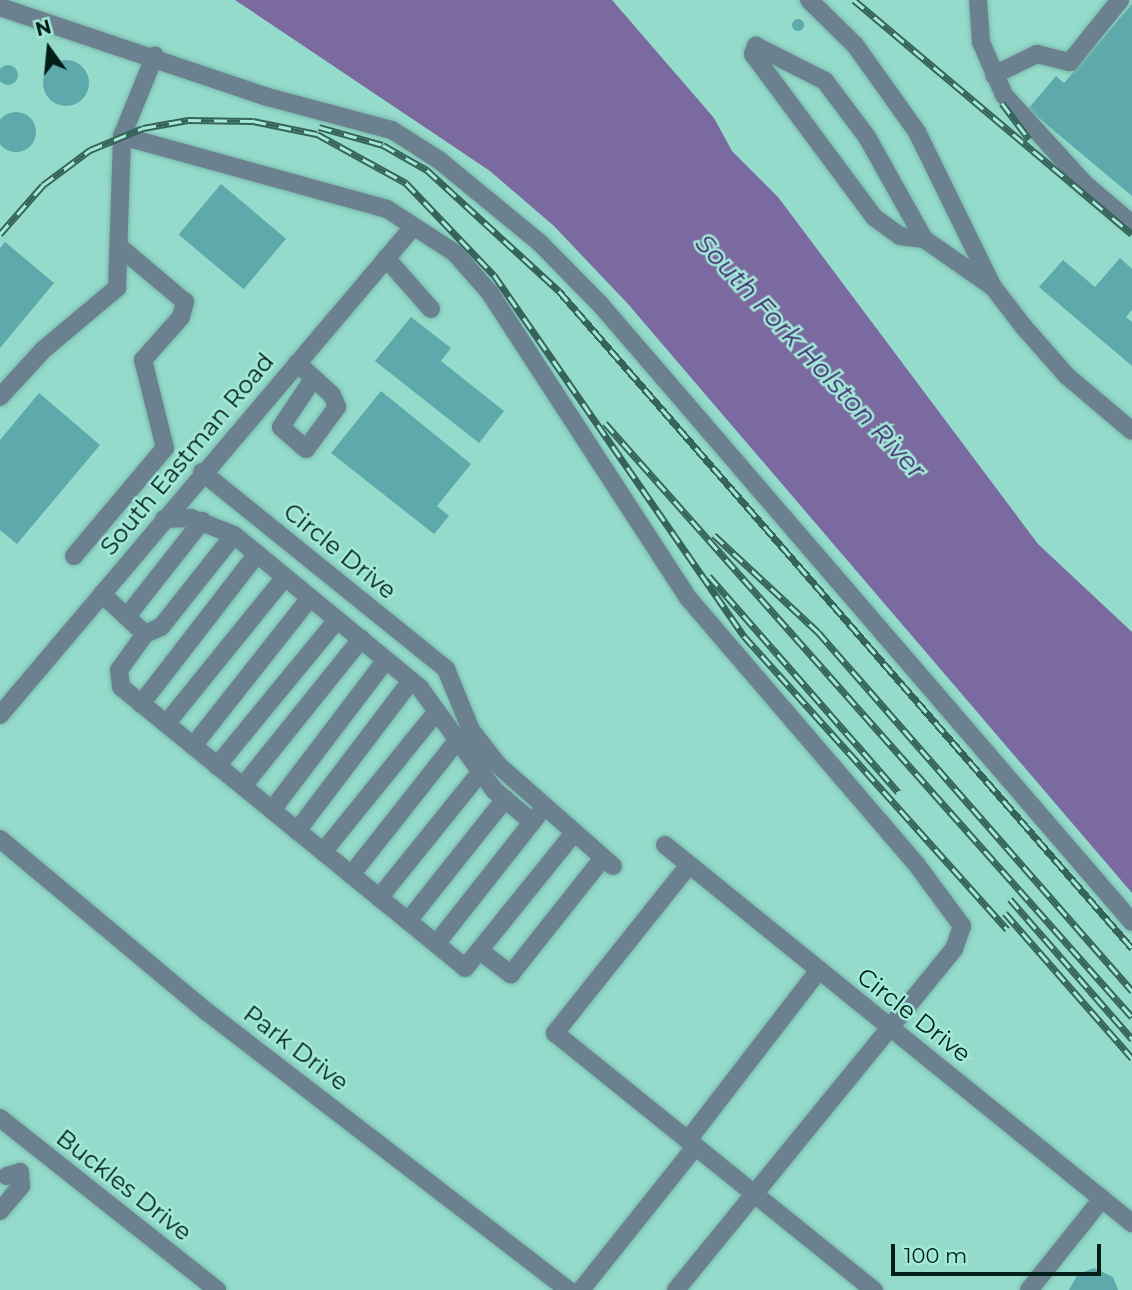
<!DOCTYPE html>
<html>
<head>
<meta charset="utf-8">
<style>
	body { margin:0 }
	#map { position:relative; width:1132px; height:1290px; overflow:hidden; background:#95dbcb; font-family:Montserrat,sans-serif }
	div>[style] { position:absolute }
	.water>* { inset:0; background:#7a6a9f }
	.building>* { inset:0; background:#5ea9ab; transform-origin:0 0 }
	.round { border-radius:50% }
	.roads { filter:drop-shadow(0 0 2px #7ab9ab) drop-shadow(0 0 2px #7ab9ab) }
	.minor>* { height:18px; margin:-9px; padding:0 9px; transform-origin:9px; border-radius:9px; background:#6b818f }
	.rail>* { height:7px; margin-top:-3.5px; transform-origin:0; background:repeating-linear-gradient(90deg,#a2e9d8 0 13px,#37645a 0 26px); box-sizing:border-box; border-block:2px solid #37645a }
	span { translate:-50% -50%; white-space:nowrap; text-align:center; line-height:1.15; -webkit-text-stroke:5px #a2e9d8; paint-order:stroke }
	.street-label { font-size:24px; color:#011e18 }
	.water-label { font-size:26px; color:#432a6d; font-style:italic }
	.north { position:absolute; left:14px; top:14px; width:70px; height:70px; -webkit-text-stroke:5px #a2e9d8; paint-order:stroke; rotate:345deg; font-size:19px; font-weight:700; line-height:28px; text-align:center; color:#011e18 }
	.north::after { content:''; display:block; margin:auto; width:24px; height:32px; background:#011e18; clip-path:polygon(50% 0,100% 100%,50% 72%,0 100%) }
	.scale { position:absolute; left:891px; top:1244px; width:210px; height:32px; box-sizing:border-box; border:4px solid #011e18; border-top:0; padding-left:9px; font-size:21px; line-height:24px; white-space:nowrap; color:#011e18; -webkit-text-stroke:5px #a2e9d8; paint-order:stroke }
</style>
</head>
<body>
<div id="map">
	<div class="water">
		<i style="clip-path:polygon(235px 0,612px 0,714px 118px,732px 151px,778px 197px,1038px 544px,1132px 632px,1132px 893px,628px 304px,554px 226px,490px 171px)"></i>
	</div>
	<div class="building">
		<i style="clip-path:polygon(1132px 4px,1132px 196px,1028px 109px,1056px 76px,1064px 83px)"></i>
		<i class="round" style="left:792px;top:19px;width:12px;height:12px"></i>
		<i class="round" style="left:43px;top:60px;width:46px;height:46px"></i>
		<i class="round" style="left:-2px;top:65px;width:20px;height:20px"></i>
		<i class="round" style="left:-4px;top:112px;width:40px;height:40px"></i>
		<i style="left:221px;top:184px;width:85px;height:66px;rotate:40deg"></i>
		<i style="clip-path:polygon(5px 242px,54px 283px,0 348px,0 248px)"></i>
		<i style="clip-path:polygon(1120px 258px,1132px 269px,1132px 310px,1126px 317px,1132px 322px,1132px 366px,1039px 287px,1063px 260px,1095px 287px)"></i>
		<i style="clip-path:polygon(411px 317px,451px 348px,441px 361px,504px 411px,479px 443px,375px 361px)"></i>
		<i style="clip-path:polygon(381px 391px,471px 464px,437px 506px,449px 516px,434px 534px,331px 453px)"></i>
		<i style="clip-path:polygon(39px 393px,100px 445px,17px 544px,0 530px,0 440px)"></i>
		<i style="clip-path:polygon(1094px 1268px,1113px 1277px,1118px 1290px,1069px 1290px,1078px 1274px)"></i>
	</div>
	<div class="roads">
		<div class="minor">
			<i style="left:809px;top:0;width:64px;rotate:44.4deg"></i>
			<i style="left:855px;top:45px;width:107px;rotate:54.5deg"></i>
			<i style="left:917px;top:132px;width:173px;rotate:63.9deg"></i>
			<i style="left:993px;top:287px;width:49px;rotate:52.4deg"></i>
			<i style="left:1023px;top:326px;width:67px;rotate:48.7deg"></i>
			<i style="left:1067px;top:376px;width:85px;rotate:40.2deg"></i>
			<i style="left:978px;top:0;width:42px;rotate:85.9deg"></i>
			<i style="left:981px;top:42px;width:58px;rotate:66.5deg"></i>
			<i style="left:1004px;top:95px;width:120px;rotate:47.7deg"></i>
			<i style="left:1085px;top:184px;width:62px;rotate:40.4deg"></i>
			<i style="left:0;top:7px;width:279px;rotate:18.6deg"></i>
			<i style="left:264px;top:96px;width:132px;rotate:14.9deg"></i>
			<i style="left:392px;top:130px;width:56px;rotate:32.6deg"></i>
			<i style="left:439px;top:160px;width:131px;rotate:39.4deg"></i>
			<i style="left:540px;top:243px;width:86px;rotate:45.5deg"></i>
			<i style="left:600px;top:304px;width:815px;rotate:49.28deg"></i>
			<i style="left:994px;top:75px;width:48px;rotate:-26deg"></i>
			<i style="left:1037px;top:54px;width:34px;rotate:14deg"></i>
			<i style="left:1070px;top:62px;width:80px;rotate:-51.1deg"></i>
			<i style="left:122px;top:136px;width:275px;rotate:15.4deg"></i>
			<i style="left:387px;top:209px;width:81px;rotate:32.9deg"></i>
			<i style="left:455px;top:253px;width:53px;rotate:48.8deg"></i>
			<i style="left:490px;top:293px;width:365px;rotate:57deg"></i>
			<i style="left:689px;top:599px;width:350px;rotate:49.4deg"></i>
			<i style="left:917px;top:865px;width:76px;rotate:53.6deg"></i>
			<i style="left:962px;top:926px;width:24px;rotate:109deg"></i>
			<i style="left:954px;top:949px;width:440px;rotate:129.2deg"></i>
			<i style="left:924px;top:239px;width:24px;rotate:-173deg"></i>
			<i style="left:900px;top:236px;width:32px;rotate:-144deg"></i>
			<i style="left:874px;top:217px;width:203px;rotate:-126.6deg"></i>
			<i style="left:753px;top:54px;width:9px;rotate:-69deg"></i>
			<i style="left:756px;top:46px;width:77px;rotate:26.9deg"></i>
			<i style="left:825px;top:81px;width:70px;rotate:53.1deg"></i>
			<i style="left:867px;top:137px;width:117px;rotate:60.8deg"></i>
			<i style="left:924px;top:239px;width:84px;rotate:34.8deg"></i>
			<i style="left:386px;top:258px;width:68px;rotate:48.6deg"></i>
			<i style="left:297px;top:363px;width:47px;rotate:42.4deg"></i>
			<i style="left:332px;top:395px;width:13px;rotate:67deg"></i>
			<i style="left:337px;top:407px;width:52px;rotate:126.4deg"></i>
			<i style="left:306px;top:449px;width:33px;rotate:-139deg"></i>
			<i style="left:281px;top:427px;width:58px;rotate:-56.3deg"></i>
			<i style="left:0;top:397px;width:64px;rotate:-47.5deg"></i>
			<i style="left:43px;top:350px;width:97px;rotate:-40deg"></i>
			<i style="left:117px;top:288px;width:152px;rotate:-88.1deg"></i>
			<i style="left:122px;top:136px;width:87px;rotate:-67.8deg"></i>
			<i style="left:202px;top:472px;width:314px;rotate:38.9deg"></i>
			<i style="left:446px;top:669px;width:66px;rotate:67.7deg"></i>
			<i style="left:471px;top:730px;width:44px;rotate:52.4deg"></i>
			<i style="left:498px;top:765px;width:153px;rotate:41.3deg"></i>
			<i style="left:164px;top:519px;width:27px;rotate:-2deg"></i>
			<i style="left:191px;top:518px;width:46px;rotate:21.6deg"></i>
			<i style="left:234px;top:535px;width:241px;rotate:39.4deg"></i>
			<i style="left:420px;top:688px;width:126px;rotate:54deg"></i>
			<i style="left:494px;top:790px;width:50px;rotate:40.1deg"></i>
			<i style="left:74px;top:556px;width:141px;rotate:-49.9deg"></i>
			<i style="left:165px;top:448px;width:91px;rotate:-104deg"></i>
			<i style="left:143px;top:360px;width:57px;rotate:-48.5deg"></i>
			<i style="left:181px;top:317px;width:16px;rotate:-75deg"></i>
			<i style="left:185px;top:302px;width:84px;rotate:-139.8deg"></i>
			<i style="left:102px;top:594px;width:59px;rotate:42.9deg"></i>
			<i style="left:145px;top:634px;width:44px;rotate:125.8deg"></i>
			<i style="left:119px;top:670px;width:17px;rotate:83deg"></i>
			<i style="left:121px;top:687px;width:444px;rotate:39.2deg"></i>
			<i style="left:465px;top:968px;width:172px;rotate:-51.1deg"></i>
			<i style="left:128px;top:615px;width:120px;rotate:-51.8deg"></i>
			<i style="left:145px;top:634px;width:17px;rotate:-24deg"></i>
			<i style="left:161px;top:627px;width:117px;rotate:-51.6deg"></i>
			<i style="left:141px;top:704px;width:190px;rotate:-52.3deg"></i>
			<i style="left:0;top:715px;width:639px;rotate:-49.76deg"></i>
			<i style="left:166px;top:724px;width:189px;rotate:-51deg"></i>
			<i style="left:193px;top:746px;width:189px;rotate:-51.7deg"></i>
			<i style="left:217px;top:766px;width:189px;rotate:-50.6deg"></i>
			<i style="left:243px;top:786px;width:189px;rotate:-51.2deg"></i>
			<i style="left:272px;top:810px;width:188px;rotate:-52.8deg"></i>
			<i style="left:297px;top:831px;width:188px;rotate:-52.8deg"></i>
			<i style="left:0;top:839px;width:268px;rotate:39.9deg"></i>
			<i style="left:206px;top:1011px;width:457px;rotate:37.6deg"></i>
			<i style="left:665px;top:845px;width:601px;rotate:38.99deg"></i>
			<i style="left:323px;top:852px;width:181px;rotate:-51deg"></i>
			<i style="left:689px;top:865px;width:215px;rotate:128.6deg"></i>
			<i style="left:555px;top:1033px;width:410px;rotate:38.9deg"></i>
			<i style="left:351px;top:875px;width:169px;rotate:-51.7deg"></i>
			<i style="left:379px;top:898px;width:161px;rotate:-51.1deg"></i>
			<i style="left:408px;top:921px;width:156px;rotate:-51.5deg"></i>
			<i style="left:436px;top:944px;width:164px;rotate:-51.7deg"></i>
			<i style="left:480px;top:951px;width:39px;rotate:37deg"></i>
			<i style="left:511px;top:974px;width:148px;rotate:-51.6deg"></i>
			<i style="left:0;top:1118px;width:277px;rotate:38.4deg"></i>
			<i style="left:688px;top:1140px;width:215px;rotate:-52.4deg"></i>
			<i style="left:0;top:1211px;width:33px;rotate:-50deg"></i>
			<i style="left:21px;top:1186px;width:14px;rotate:-94deg"></i>
			<i style="left:20px;top:1172px;width:14px;rotate:163deg"></i>
			<i style="left:581px;top:1290px;width:184px;rotate:-51.4deg"></i>
			<i style="left:1029px;top:1290px;width:117px;rotate:-51.3deg"></i>
		</div>
	</div>
	<div class="rail">
		<i style="left:854px;top:0;width:363px;rotate:40.1deg"></i>
		<i style="left:1002px;top:103px;width:45px;rotate:53.1deg"></i>
		<i style="left:319px;top:127px;width:66px;rotate:15.7deg"></i>
		<i style="left:383px;top:145px;width:51px;rotate:29.6deg"></i>
		<i style="left:427px;top:170px;width:179px;rotate:42.5deg"></i>
		<i style="left:559px;top:291px;width:872px;rotate:48.91deg"></i>
		<i style="left:0;top:234px;width:65px;rotate:-48.7deg"></i>
		<i style="left:43px;top:185px;width:59px;rotate:-36.7deg"></i>
		<i style="left:90px;top:150px;width:57px;rotate:-22.5deg"></i>
		<i style="left:143px;top:128px;width:46px;rotate:-10.1deg"></i>
		<i style="left:188px;top:120px;width:65px;rotate:0.9deg"></i>
		<i style="left:253px;top:121px;width:65px;rotate:11.5deg"></i>
		<i style="left:317px;top:134px;width:102px;rotate:28.8deg"></i>
		<i style="left:406px;top:183px;width:127px;rotate:46.3deg"></i>
		<i style="left:494px;top:275px;width:439px;rotate:55.3deg"></i>
		<i style="left:744px;top:636px;width:394px;rotate:48.1deg"></i>
		<i style="left:605px;top:423px;width:794px;rotate:48.42deg"></i>
		<i style="left:714px;top:535px;width:142px;rotate:43deg"></i>
		<i style="left:818px;top:632px;width:477px;rotate:48.8deg"></i>
		<i style="left:709px;top:576px;width:287px;rotate:48.8deg"></i>
		<i style="left:1010px;top:899px;width:186px;rotate:48.9deg"></i>
		<i style="left:1005px;top:913px;width:193px;rotate:48.8deg"></i>
	</div>
	<div class="street-label">
		<span style="left:187px;top:454px;rotate:-50deg">South Eastman Road</span>
		<span style="left:340px;top:551px;rotate:39deg">Circle Drive</span>
		<span style="left:914px;top:1015px;rotate:38deg">Circle Drive</span>
		<span style="left:296px;top:1048px;rotate:37deg">Park Drive</span>
		<span style="left:124px;top:1185px;rotate:38deg">Buckles Drive</span>
	</div>
	<div class="water-label">
		<span style="left:810px;top:357px;rotate:47deg">South Fork Holston River</span>
	</div>
	<div class="north">N</div>
	<div class="scale">100 m</div>
</div>
</body>
</html>
